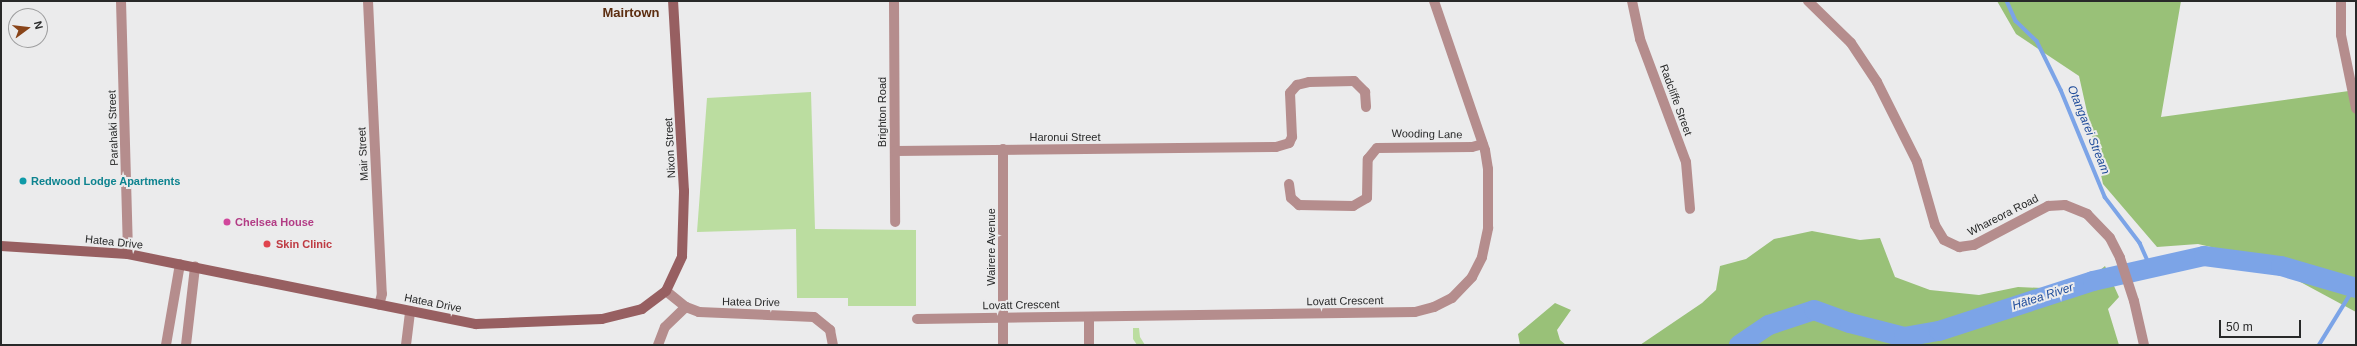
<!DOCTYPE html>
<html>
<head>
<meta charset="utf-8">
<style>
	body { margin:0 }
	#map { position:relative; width:2357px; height:346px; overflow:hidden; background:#ebebec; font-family:Arial,sans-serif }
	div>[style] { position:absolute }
	.green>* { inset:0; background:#bbdda0 }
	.forest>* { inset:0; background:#99c178 }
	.stream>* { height:3.5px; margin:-1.75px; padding:0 1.75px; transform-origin:1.75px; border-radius:1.75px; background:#7ca4e7 }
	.river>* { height:20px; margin:-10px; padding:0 10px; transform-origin:10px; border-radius:10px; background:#7ca4e7 }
	.minor>* { height:10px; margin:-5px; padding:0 5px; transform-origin:5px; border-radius:5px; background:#b58d8d }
	.tertiary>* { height:10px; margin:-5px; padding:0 5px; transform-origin:5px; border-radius:5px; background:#b58d8d }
	.secondary>* { height:10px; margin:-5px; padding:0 5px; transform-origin:5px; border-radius:5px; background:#975f61 }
	.dots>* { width:11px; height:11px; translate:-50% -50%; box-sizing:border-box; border:2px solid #ebebec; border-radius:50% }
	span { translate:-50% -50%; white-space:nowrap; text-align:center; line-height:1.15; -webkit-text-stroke:4px #ebebec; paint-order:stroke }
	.street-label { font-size:11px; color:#282929 }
	.culture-label { font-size:11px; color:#0d838f; font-weight:700 }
	.left { translate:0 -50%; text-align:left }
	.hotel-label { font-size:11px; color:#b23c85; font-weight:700 }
	.health-label { font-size:11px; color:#be3a42; font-weight:700 }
	.water-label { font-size:12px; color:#1f4c9b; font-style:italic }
	.quarter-label { font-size:13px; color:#5c2d10; font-weight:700 }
	.frame { position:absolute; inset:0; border:2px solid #282929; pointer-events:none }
	.north { position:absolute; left:8px; top:8px; width:40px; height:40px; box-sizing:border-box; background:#ebebec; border:1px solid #9d9d9e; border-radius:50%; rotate:75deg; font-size:11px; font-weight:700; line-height:16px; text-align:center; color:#282929 }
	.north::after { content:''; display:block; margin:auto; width:14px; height:18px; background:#894419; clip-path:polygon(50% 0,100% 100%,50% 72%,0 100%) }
	.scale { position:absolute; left:2219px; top:320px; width:82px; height:18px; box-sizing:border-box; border:2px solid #282929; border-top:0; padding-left:5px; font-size:12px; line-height:14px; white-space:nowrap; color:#282929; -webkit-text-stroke:3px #ebebec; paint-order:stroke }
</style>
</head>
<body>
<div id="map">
	<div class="green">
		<i style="clip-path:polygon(811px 92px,815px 229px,916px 230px,916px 306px,848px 306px,848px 298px,797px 298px,796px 229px,697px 232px,707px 98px)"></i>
		<i style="clip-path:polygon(1133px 328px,1139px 328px,1140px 337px,1145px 345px,1137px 345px,1133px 339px)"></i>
	</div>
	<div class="forest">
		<i style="clip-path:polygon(1997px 1px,2181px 1px,2161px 117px,2356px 90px,2356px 312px,2254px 257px,2198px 244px,2157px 247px,2103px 184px,2079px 76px,2016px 34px)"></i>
		<i style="clip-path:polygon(1812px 231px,1860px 240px,1880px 238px,1895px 277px,1930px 290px,1979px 295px,2018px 287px,2043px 288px,2099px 271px,2105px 266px,2119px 297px,2108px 309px,2119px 345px,1640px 345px,1702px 303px,1716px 290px,1720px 266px,1746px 259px,1774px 239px)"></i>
		<i style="clip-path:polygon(1555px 303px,1571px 310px,1557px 330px,1560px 340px,1566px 345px,1520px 345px,1518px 334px)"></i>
	</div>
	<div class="stream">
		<i style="left:2007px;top:1px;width:22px;rotate:66deg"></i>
		<i style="left:2016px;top:21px;width:29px;rotate:44deg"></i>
		<i style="left:2037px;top:41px;width:55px;rotate:63.9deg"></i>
		<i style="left:2061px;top:90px;width:116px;rotate:67.6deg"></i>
		<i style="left:2105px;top:197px;width:58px;rotate:52.7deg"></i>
		<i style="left:2140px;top:243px;width:27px;rotate:66deg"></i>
		<i style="left:2319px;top:345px;width:67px;rotate:-58.4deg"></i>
	</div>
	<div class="river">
		<i style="left:1739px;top:345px;width:36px;rotate:-34deg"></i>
		<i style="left:1769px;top:325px;width:47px;rotate:-18.4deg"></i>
		<i style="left:1814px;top:310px;width:38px;rotate:20deg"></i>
		<i style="left:1850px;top:323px;width:56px;rotate:14.5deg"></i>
		<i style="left:1904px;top:337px;width:36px;rotate:-10deg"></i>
		<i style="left:1939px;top:331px;width:162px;rotate:-18deg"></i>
		<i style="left:2093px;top:281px;width:114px;rotate:-12.7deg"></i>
		<i style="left:2204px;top:256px;width:78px;rotate:7.4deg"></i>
		<i style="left:2281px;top:266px;width:78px;rotate:16.3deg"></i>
	</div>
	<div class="minor">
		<i style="left:121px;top:1px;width:253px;rotate:88.4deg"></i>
		<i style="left:368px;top:1px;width:293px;rotate:87.3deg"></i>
		<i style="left:382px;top:294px;width:11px;rotate:105deg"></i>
		<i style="left:894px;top:1px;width:221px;rotate:89.7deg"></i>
		<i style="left:1632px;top:1px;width:39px;rotate:78deg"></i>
		<i style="left:1640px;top:39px;width:131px;rotate:69.5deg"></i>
		<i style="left:1686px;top:162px;width:47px;rotate:85.1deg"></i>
		<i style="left:2341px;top:1px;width:34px;rotate:90deg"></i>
		<i style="left:2341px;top:35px;width:75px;rotate:78.4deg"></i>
		<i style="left:895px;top:151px;width:381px;rotate:-0.6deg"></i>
		<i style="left:1276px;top:147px;width:14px;rotate:-17deg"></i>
		<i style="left:1289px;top:143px;width:7px;rotate:-63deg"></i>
		<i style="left:1292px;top:137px;width:44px;rotate:-92.6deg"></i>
		<i style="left:1290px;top:93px;width:11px;rotate:-49deg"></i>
		<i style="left:1297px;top:85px;width:12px;rotate:-14deg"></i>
		<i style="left:1309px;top:82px;width:45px;rotate:-1.3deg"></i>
		<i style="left:1354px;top:81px;width:16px;rotate:45deg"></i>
		<i style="left:1365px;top:92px;width:15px;rotate:86deg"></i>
		<i style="left:1289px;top:184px;width:14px;rotate:82deg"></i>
		<i style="left:1291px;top:198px;width:11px;rotate:41deg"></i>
		<i style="left:1299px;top:205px;width:54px;rotate:1.1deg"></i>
		<i style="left:1353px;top:206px;width:16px;rotate:-30deg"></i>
		<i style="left:1367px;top:198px;width:39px;rotate:-89deg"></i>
		<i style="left:1368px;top:159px;width:14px;rotate:-51deg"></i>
		<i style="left:1377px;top:148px;width:95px;rotate:-0.6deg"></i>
		<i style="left:1472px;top:147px;width:11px;rotate:-15deg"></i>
		<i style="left:666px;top:291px;width:26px;rotate:39deg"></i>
		<i style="left:686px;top:307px;width:14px;rotate:21deg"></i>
		<i style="left:699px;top:312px;width:115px;rotate:2.5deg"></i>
		<i style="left:814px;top:317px;width:21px;rotate:39deg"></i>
		<i style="left:830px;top:330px;width:15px;rotate:79deg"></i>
		<i style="left:917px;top:319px;width:498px;rotate:-0.8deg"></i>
		<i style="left:1415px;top:312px;width:20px;rotate:-15deg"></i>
		<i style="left:1434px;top:307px;width:20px;rotate:-27deg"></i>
		<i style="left:1452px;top:298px;width:29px;rotate:-46deg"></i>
		<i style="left:1472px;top:277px;width:22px;rotate:-63deg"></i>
		<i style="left:1482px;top:257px;width:30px;rotate:-78deg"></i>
		<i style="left:1488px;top:228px;width:59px;rotate:-90deg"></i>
		<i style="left:1488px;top:169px;width:19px;rotate:-99deg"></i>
		<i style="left:1485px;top:150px;width:157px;rotate:-108.9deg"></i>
		<i style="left:166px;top:345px;width:82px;rotate:-80.2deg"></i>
		<i style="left:186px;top:345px;width:79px;rotate:-83.4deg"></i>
		<i style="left:406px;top:345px;width:34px;rotate:-83deg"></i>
		<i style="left:658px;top:345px;width:19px;rotate:-69deg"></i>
		<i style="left:665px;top:327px;width:29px;rotate:-44deg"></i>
		<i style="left:1003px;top:345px;width:196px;rotate:-90deg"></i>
		<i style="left:1089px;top:345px;width:28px;rotate:-90deg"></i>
	</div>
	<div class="tertiary">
		<i style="left:1808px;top:1px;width:60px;rotate:44.3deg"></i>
		<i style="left:1851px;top:43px;width:47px;rotate:56.3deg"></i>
		<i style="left:1877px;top:82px;width:89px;rotate:63.4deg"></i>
		<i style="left:1917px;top:162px;width:66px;rotate:74.1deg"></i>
		<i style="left:1935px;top:225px;width:17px;rotate:59deg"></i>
		<i style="left:1944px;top:240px;width:17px;rotate:25deg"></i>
		<i style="left:1959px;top:247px;width:15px;rotate:-8deg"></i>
		<i style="left:1974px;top:245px;width:84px;rotate:-27.8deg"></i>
		<i style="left:2048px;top:206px;width:17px;rotate:-3deg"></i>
		<i style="left:2065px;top:205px;width:24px;rotate:22deg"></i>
		<i style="left:2087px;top:214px;width:33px;rotate:46deg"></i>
		<i style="left:2110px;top:238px;width:22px;rotate:63deg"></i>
		<i style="left:2120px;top:258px;width:45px;rotate:72deg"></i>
		<i style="left:2134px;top:301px;width:45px;rotate:77.2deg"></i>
	</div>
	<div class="secondary">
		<i style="left:1px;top:246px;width:127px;rotate:3.6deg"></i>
		<i style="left:128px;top:254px;width:355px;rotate:11.4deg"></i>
		<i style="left:476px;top:324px;width:126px;rotate:-2.3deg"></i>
		<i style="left:602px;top:319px;width:41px;rotate:-14deg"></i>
		<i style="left:642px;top:309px;width:30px;rotate:-37deg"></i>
		<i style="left:666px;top:291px;width:38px;rotate:-65deg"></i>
		<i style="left:682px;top:256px;width:65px;rotate:-88.2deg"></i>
		<i style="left:684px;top:191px;width:190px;rotate:-93.3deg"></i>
	</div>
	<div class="dots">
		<i style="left:23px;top:181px;background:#0f9aa8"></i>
		<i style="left:227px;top:222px;background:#d1479c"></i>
		<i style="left:267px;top:244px;background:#e0444e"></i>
	</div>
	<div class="street-label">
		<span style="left:1676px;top:100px;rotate:70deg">Radcliffe Street</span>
		<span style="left:882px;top:112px;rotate:-90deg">Brighton Road</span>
		<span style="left:113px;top:128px;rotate:-92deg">Parahaki Street</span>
		<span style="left:1427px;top:134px;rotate:1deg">Wooding Lane</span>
		<span style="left:1065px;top:137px">Haronui Street</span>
		<span style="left:670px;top:148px;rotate:-93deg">Nixon Street</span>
		<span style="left:363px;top:154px;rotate:-93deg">Mair Street</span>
		<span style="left:2003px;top:215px;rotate:-27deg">Whareora Road</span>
		<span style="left:114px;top:242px;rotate:6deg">Hatea Drive</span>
		<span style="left:991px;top:247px;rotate:-90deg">Wairere Avenue</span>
		<span style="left:1345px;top:301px;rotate:-1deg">Lovatt Crescent</span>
		<span style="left:751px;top:302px;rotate:1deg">Hatea Drive</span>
		<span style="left:433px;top:303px;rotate:11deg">Hatea Drive</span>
		<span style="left:1021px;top:305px;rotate:-1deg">Lovatt Crescent</span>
	</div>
	<div class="culture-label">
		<span class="left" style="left:31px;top:181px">Redwood Lodge Apartments</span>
	</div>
	<div class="hotel-label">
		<span class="left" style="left:235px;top:222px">Chelsea House</span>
	</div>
	<div class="health-label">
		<span class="left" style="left:276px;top:244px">Skin Clinic</span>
	</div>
	<div class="water-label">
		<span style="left:2088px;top:130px;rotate:68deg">Otangarei Stream</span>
		<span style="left:2043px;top:297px;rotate:-18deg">Hātea River</span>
	</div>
	<div class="quarter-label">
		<span style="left:631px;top:13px">Mairtown</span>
	</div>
	<div class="frame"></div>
	<div class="north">N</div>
	<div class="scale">50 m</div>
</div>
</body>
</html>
